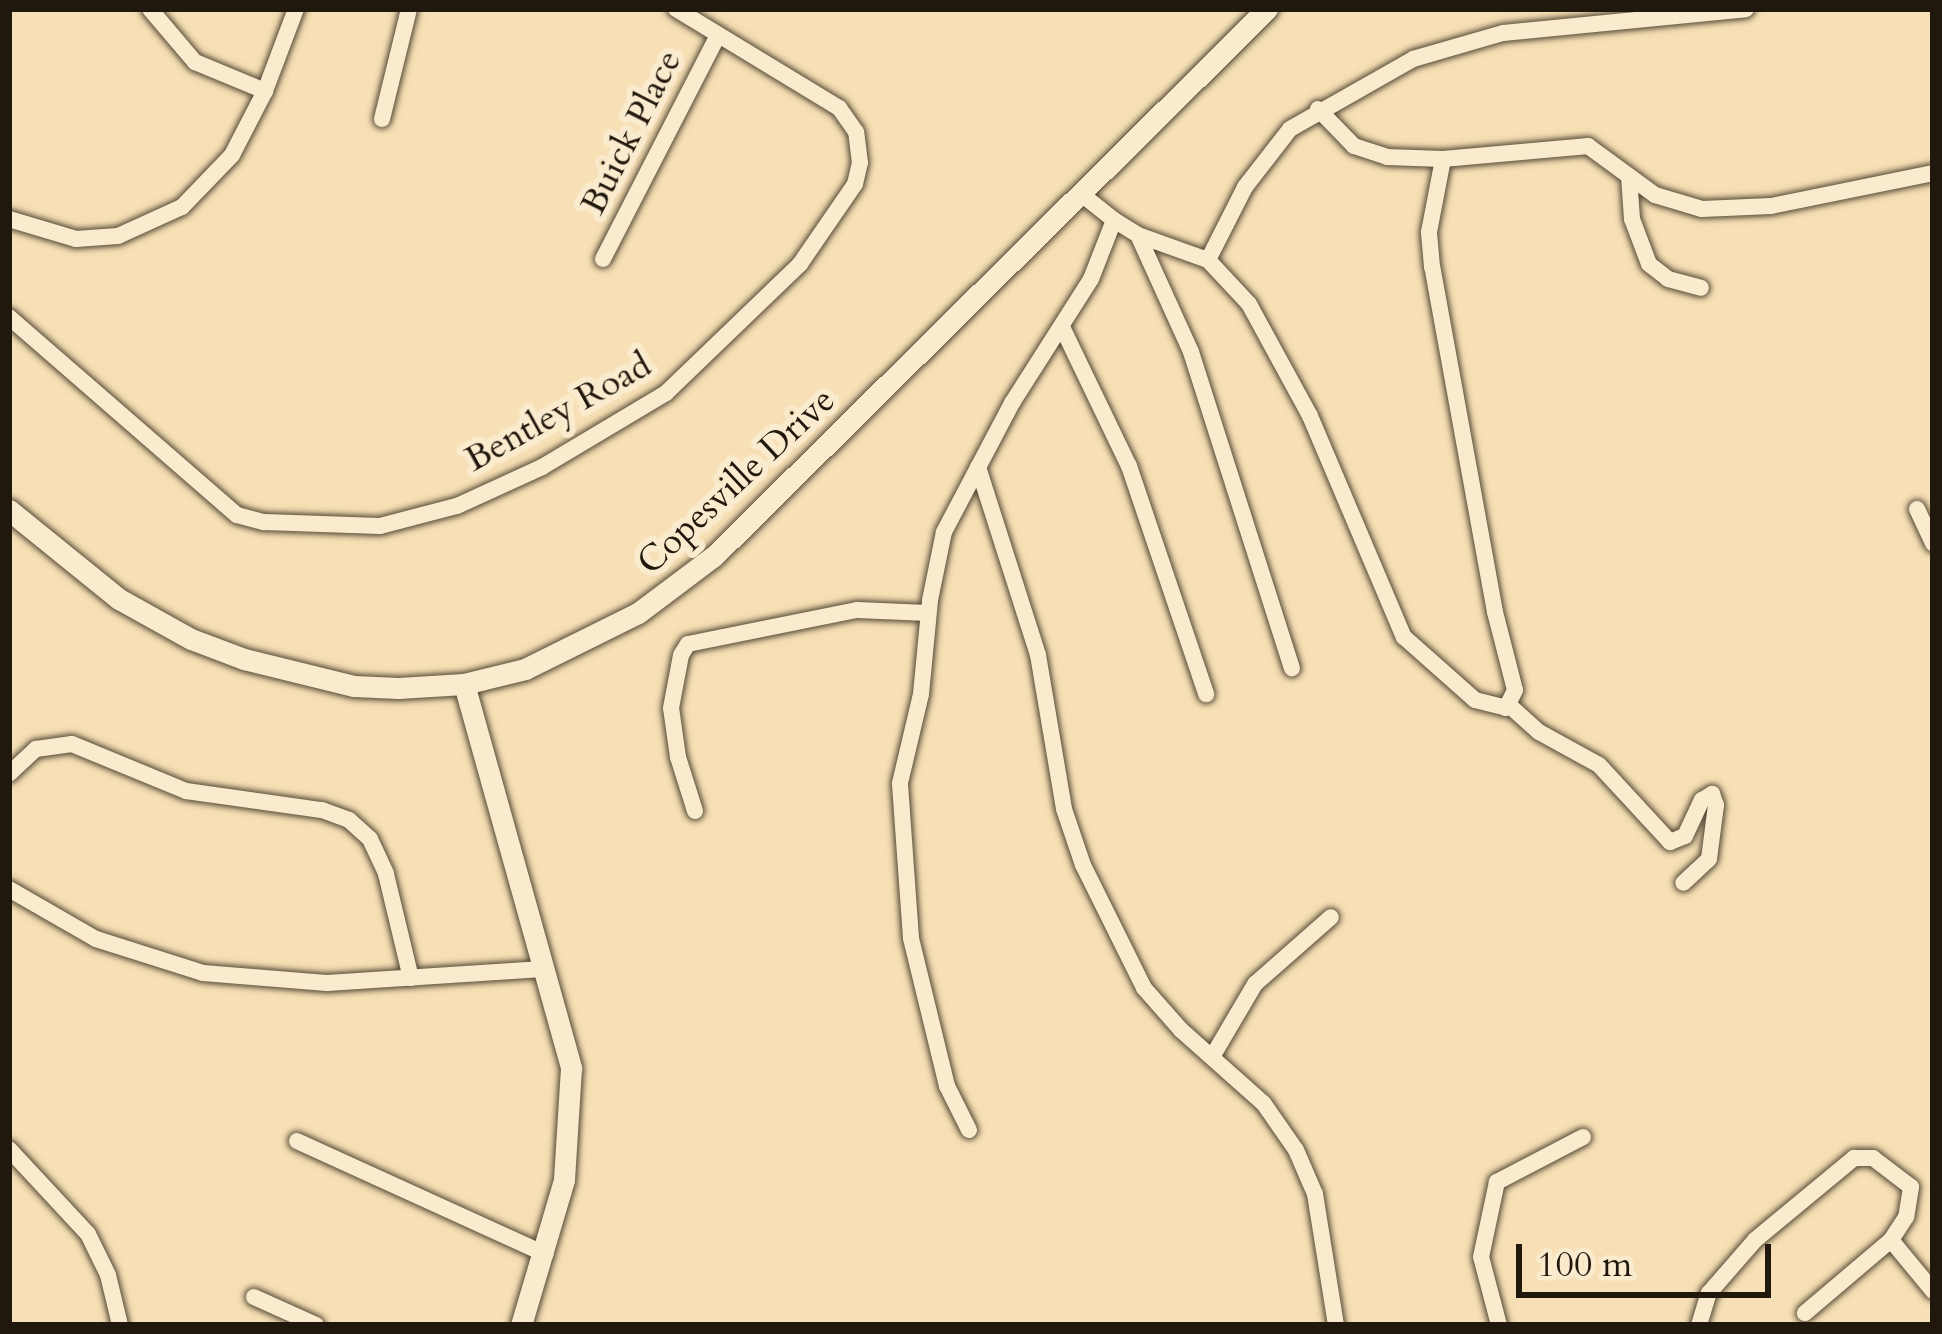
<!DOCTYPE html>
<html>
<head>
<meta charset="utf-8">
<style>
	body { margin:0 }
	#map { position:relative; width:1942px; height:1334px; overflow:hidden; background:#f7e0b5; font-family:Cardo,serif }
	div>[style] { position:absolute }
	.roads { filter:drop-shadow(0 0 3px #564a37) drop-shadow(0 0 3px #564a37) }
	.minor>* { height:16px; margin:-8px; padding:0 8px; transform-origin:8px; border-radius:8px; background:#faebcf }
	.tertiary>* { height:21px; margin:-10.5px; padding:0 10.5px; transform-origin:10.5px; border-radius:10.5px; background:#faebcf }
	span { translate:-50% -50%; white-space:nowrap; text-align:center; line-height:1.15; -webkit-text-stroke:12px #faebcf; paint-order:stroke }
	.street-label { font-size:36px; color:#21180d }
	.frame { position:absolute; inset:0; border:12px solid #21180d; pointer-events:none }
	.scale { position:absolute; left:1516px; top:1244px; width:255px; height:54px; box-sizing:border-box; border:6px solid #21180d; border-top:0; padding-left:15px; font-size:36px; line-height:42px; white-space:nowrap; color:#21180d; -webkit-text-stroke:9px #faebcf; paint-order:stroke }
</style>
</head>
<body>
<div id="map">
	<div class="roads">
		<div class="minor">
			<i style="left:150px;top:9px;width:70px;rotate:49.7deg"></i>
			<i style="left:195px;top:62px;width:76px;rotate:22.5deg"></i>
			<i style="left:1318px;top:109px;width:52px;rotate:45.8deg"></i>
			<i style="left:1354px;top:146px;width:35px;rotate:18deg"></i>
			<i style="left:1387px;top:157px;width:56px;rotate:2deg"></i>
			<i style="left:1443px;top:159px;width:146px;rotate:-5.1deg"></i>
			<i style="left:1588px;top:146px;width:83px;rotate:36.2deg"></i>
			<i style="left:1655px;top:195px;width:49px;rotate:16.6deg"></i>
			<i style="left:1702px;top:209px;width:69px;rotate:-2.5deg"></i>
			<i style="left:1771px;top:206px;width:165px;rotate:-11.5deg"></i>
			<i style="left:382px;top:119px;width:113px;rotate:-76.2deg"></i>
			<i style="left:1629px;top:176px;width:43px;rotate:86deg"></i>
			<i style="left:1632px;top:219px;width:48px;rotate:69.3deg"></i>
			<i style="left:1649px;top:264px;width:24px;rotate:38deg"></i>
			<i style="left:1668px;top:279px;width:34px;rotate:15deg"></i>
			<i style="left:9px;top:219px;width:70px;rotate:16.6deg"></i>
			<i style="left:76px;top:239px;width:42px;rotate:-4.1deg"></i>
			<i style="left:118px;top:236px;width:70px;rotate:-24.4deg"></i>
			<i style="left:182px;top:207px;width:72px;rotate:-46.1deg"></i>
			<i style="left:232px;top:155px;width:72px;rotate:-62.7deg"></i>
			<i style="left:265px;top:91px;width:88px;rotate:-69.3deg"></i>
			<i style="left:1114px;top:220px;width:28px;rotate:32deg"></i>
			<i style="left:1138px;top:235px;width:74px;rotate:19.7deg"></i>
			<i style="left:1208px;top:260px;width:82px;rotate:-63.1deg"></i>
			<i style="left:1245px;top:187px;width:73px;rotate:-52.2deg"></i>
			<i style="left:1290px;top:129px;width:142px;rotate:-29.6deg"></i>
			<i style="left:1413px;top:59px;width:94px;rotate:-16.1deg"></i>
			<i style="left:1503px;top:33px;width:244px;rotate:-5.6deg"></i>
			<i style="left:1138px;top:235px;width:128px;rotate:65.6deg"></i>
			<i style="left:1191px;top:352px;width:332px;rotate:72.3deg"></i>
			<i style="left:603px;top:259px;width:252px;rotate:-62.8deg"></i>
			<i style="left:1208px;top:260px;width:60px;rotate:47deg"></i>
			<i style="left:1249px;top:304px;width:128px;rotate:61.4deg"></i>
			<i style="left:1310px;top:416px;width:240px;rotate:67deg"></i>
			<i style="left:1404px;top:637px;width:95px;rotate:41.6deg"></i>
			<i style="left:1475px;top:700px;width:32px;rotate:14deg"></i>
			<i style="left:1506px;top:708px;width:20px;rotate:-63deg"></i>
			<i style="left:1515px;top:690px;width:81px;rotate:-104.4deg"></i>
			<i style="left:1495px;top:612px;width:351px;rotate:-100.3deg"></i>
			<i style="left:1432px;top:267px;width:35px;rotate:-95deg"></i>
			<i style="left:1429px;top:232px;width:74px;rotate:-79.1deg"></i>
			<i style="left:9px;top:317px;width:302px;rotate:41deg"></i>
			<i style="left:237px;top:515px;width:28px;rotate:15deg"></i>
			<i style="left:264px;top:522px;width:116px;rotate:2deg"></i>
			<i style="left:380px;top:526px;width:80px;rotate:-14.6deg"></i>
			<i style="left:457px;top:506px;width:94px;rotate:-24.6deg"></i>
			<i style="left:542px;top:467px;width:144px;rotate:-30.8deg"></i>
			<i style="left:666px;top:393px;width:186px;rotate:-43.9deg"></i>
			<i style="left:800px;top:264px;width:97px;rotate:-55.5deg"></i>
			<i style="left:855px;top:184px;width:22px;rotate:-77deg"></i>
			<i style="left:860px;top:163px;width:31px;rotate:-97deg"></i>
			<i style="left:856px;top:132px;width:29px;rotate:-125deg"></i>
			<i style="left:839px;top:108px;width:191px;rotate:-148.7deg"></i>
			<i style="left:1062px;top:327px;width:154px;rotate:64.3deg"></i>
			<i style="left:1129px;top:466px;width:241px;rotate:71.3deg"></i>
			<i style="left:978px;top:467px;width:197px;rotate:72.3deg"></i>
			<i style="left:1038px;top:655px;width:156px;rotate:80.4deg"></i>
			<i style="left:1064px;top:809px;width:59px;rotate:71.3deg"></i>
			<i style="left:1083px;top:865px;width:137px;rotate:63.6deg"></i>
			<i style="left:1144px;top:988px;width:56px;rotate:48.6deg"></i>
			<i style="left:1181px;top:1030px;width:111px;rotate:41.7deg"></i>
			<i style="left:1264px;top:1104px;width:56px;rotate:55.2deg"></i>
			<i style="left:1296px;top:1150px;width:48px;rotate:66.6deg"></i>
			<i style="left:1315px;top:1194px;width:133px;rotate:80.9deg"></i>
			<i style="left:1917px;top:509px;width:38px;rotate:65deg"></i>
			<i style="left:1510px;top:706px;width:39px;rotate:42deg"></i>
			<i style="left:1539px;top:732px;width:68px;rotate:28.8deg"></i>
			<i style="left:1599px;top:765px;width:105px;rotate:47.3deg"></i>
			<i style="left:1670px;top:842px;width:16px;rotate:-22deg"></i>
			<i style="left:1685px;top:836px;width:40px;rotate:-65deg"></i>
			<i style="left:1702px;top:800px;width:12px;rotate:-31deg"></i>
			<i style="left:1712px;top:794px;width:12px;rotate:70deg"></i>
			<i style="left:1716px;top:805px;width:54px;rotate:97.4deg"></i>
			<i style="left:1709px;top:859px;width:35px;rotate:137deg"></i>
			<i style="left:9px;top:774px;width:37px;rotate:-43deg"></i>
			<i style="left:36px;top:749px;width:36px;rotate:-8deg"></i>
			<i style="left:72px;top:744px;width:123px;rotate:22.4deg"></i>
			<i style="left:186px;top:791px;width:137px;rotate:8deg"></i>
			<i style="left:322px;top:810px;width:29px;rotate:20deg"></i>
			<i style="left:349px;top:820px;width:28px;rotate:42deg"></i>
			<i style="left:370px;top:839px;width:38px;rotate:65deg"></i>
			<i style="left:386px;top:874px;width:107px;rotate:76.5deg"></i>
			<i style="left:695px;top:811px;width:57px;rotate:-107.5deg"></i>
			<i style="left:678px;top:757px;width:49px;rotate:-98.1deg"></i>
			<i style="left:671px;top:708px;width:54px;rotate:-79.3deg"></i>
			<i style="left:681px;top:655px;width:13px;rotate:-58deg"></i>
			<i style="left:688px;top:644px;width:172px;rotate:-11.4deg"></i>
			<i style="left:857px;top:610px;width:71px;rotate:2.4deg"></i>
			<i style="left:9px;top:889px;width:100px;rotate:29.9deg"></i>
			<i style="left:96px;top:939px;width:112px;rotate:17.6deg"></i>
			<i style="left:203px;top:973px;width:124px;rotate:4.6deg"></i>
			<i style="left:327px;top:983px;width:216px;rotate:-3.7deg"></i>
			<i style="left:1212px;top:1057px;width:85px;rotate:-59.5deg"></i>
			<i style="left:1255px;top:984px;width:101px;rotate:-41.4deg"></i>
			<i style="left:969px;top:1130px;width:49px;rotate:-116.6deg"></i>
			<i style="left:947px;top:1086px;width:152px;rotate:-103.7deg"></i>
			<i style="left:911px;top:938px;width:155px;rotate:-94.1deg"></i>
			<i style="left:900px;top:783px;width:91px;rotate:-76.7deg"></i>
			<i style="left:921px;top:694px;width:94px;rotate:-84.5deg"></i>
			<i style="left:930px;top:600px;width:69px;rotate:-78.4deg"></i>
			<i style="left:944px;top:532px;width:146px;rotate:-62.2deg"></i>
			<i style="left:1012px;top:403px;width:147px;rotate:-57.5deg"></i>
			<i style="left:1091px;top:279px;width:63px;rotate:-68.7deg"></i>
			<i style="left:1114px;top:220px;width:43px;rotate:-141.5deg"></i>
			<i style="left:297px;top:1141px;width:273px;rotate:24.5deg"></i>
			<i style="left:9px;top:1149px;width:116px;rotate:47.1deg"></i>
			<i style="left:88px;top:1234px;width:46px;rotate:64deg"></i>
			<i style="left:108px;top:1275px;width:51px;rotate:76.5deg"></i>
			<i style="left:1891px;top:1240px;width:66px;rotate:50.5deg"></i>
			<i style="left:254px;top:1297px;width:68px;rotate:24.3deg"></i>
			<i style="left:1499px;top:1325px;width:70px;rotate:-104.8deg"></i>
			<i style="left:1481px;top:1257px;width:77px;rotate:-78deg"></i>
			<i style="left:1497px;top:1182px;width:97px;rotate:-27.6deg"></i>
			<i style="left:1699px;top:1325px;width:34px;rotate:-73deg"></i>
			<i style="left:1709px;top:1293px;width:70px;rotate:-49deg"></i>
			<i style="left:1755px;top:1240px;width:129px;rotate:-39.6deg"></i>
			<i style="left:1854px;top:1158px;width:19px"></i>
			<i style="left:1873px;top:1158px;width:48px;rotate:37.3deg"></i>
			<i style="left:1911px;top:1187px;width:30px;rotate:99deg"></i>
			<i style="left:1906px;top:1217px;width:27px;rotate:123deg"></i>
			<i style="left:1891px;top:1240px;width:113px;rotate:139.7deg"></i>
		</div>
		<div class="tertiary">
			<i style="left:9px;top:510px;width:141px;rotate:39deg"></i>
			<i style="left:119px;top:599px;width:82px;rotate:29.1deg"></i>
			<i style="left:191px;top:639px;width:57px;rotate:20.7deg"></i>
			<i style="left:244px;top:659px;width:113px;rotate:13.8deg"></i>
			<i style="left:354px;top:686px;width:44px;rotate:2.6deg"></i>
			<i style="left:398px;top:688px;width:66px;rotate:-3.5deg"></i>
			<i style="left:464px;top:684px;width:63px;rotate:-13.8deg"></i>
			<i style="left:525px;top:669px;width:126px;rotate:-26.4deg"></i>
			<i style="left:638px;top:613px;width:95px;rotate:-36.9deg"></i>
			<i style="left:714px;top:556px;width:778px;rotate:-44.69deg"></i>
			<i style="left:464px;top:684px;width:399px;rotate:74.4deg"></i>
			<i style="left:571px;top:1068px;width:112px;rotate:93.6deg"></i>
			<i style="left:564px;top:1180px;width:151px;rotate:106.5deg"></i>
		</div>
	</div>
	<div class="street-label">
		<span style="left:631px;top:132px;rotate:-63deg">Buick Place</span>
		<span style="left:558px;top:412px;rotate:-29deg">Bentley Road</span>
		<span style="left:736px;top:481px;rotate:-43deg">Copesville Drive</span>
	</div>
	<div class="frame"></div>
	<div class="scale">100 m</div>
</div>
</body>
</html>
